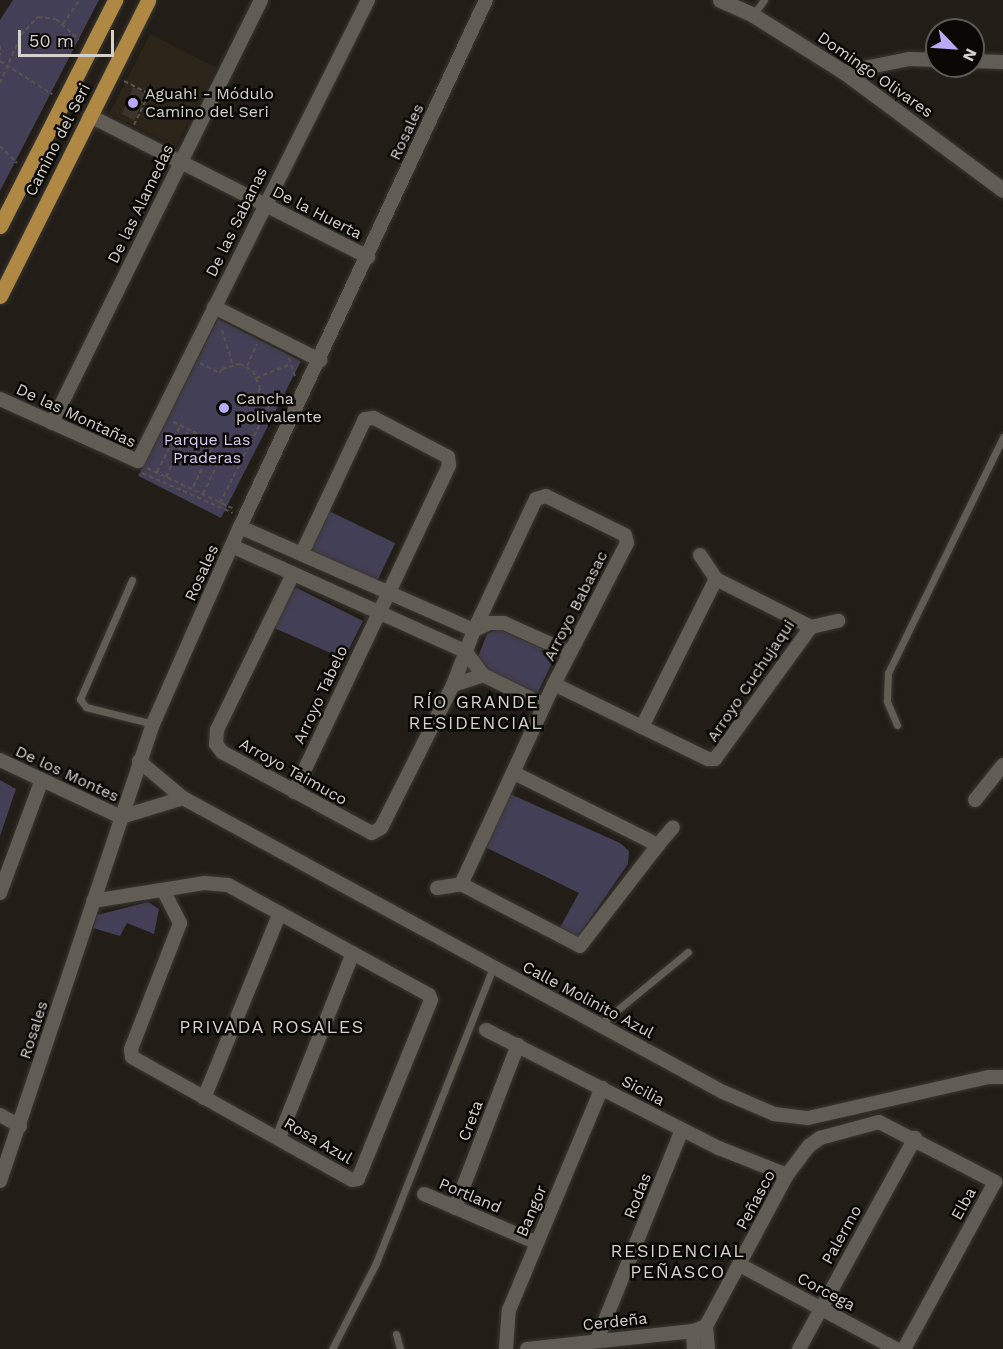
<!DOCTYPE html>
<html>
<head>
<meta charset="utf-8">
<style>
	body { margin:0 }
	#map { position:relative; width:1003px; height:1349px; overflow:hidden; background:#221d16; font-family:"Work Sans",sans-serif }
	div>[style] { position:absolute }
	.built>* { inset:0; background:#2c2519; transform-origin:0 0 }
	.green>* { inset:0; background:#433f56; transform-origin:0 0 }
	.building>* { inset:0; background:#3a352d }
	.path>* { height:2px; margin-top:-1px; transform-origin:0; background:repeating-linear-gradient(90deg,#58534d 0 4.5px,transparent 0 7.5px) }
	.roads { filter:drop-shadow(0 0 2px #3b3733) drop-shadow(0 0 2px #3b3733) }
	.lane>* { height:7px; margin:-3.5px; padding:0 3.5px; transform-origin:3.5px; border-radius:3.5px; background:#625d54 }
	.street>* { height:14px; margin:-7px; padding:0 7px; transform-origin:7px; border-radius:7px; background:#625d54 }
	.secondary>* { height:15px; margin:-7.5px; padding:0 7.5px; transform-origin:7.5px; border-radius:7.5px; background:#625d54 }
	.primary>* { height:15px; margin:-7.5px; padding:0 7.5px; transform-origin:7.5px; border-radius:7.5px; background:#af8943 }
	.dots>* { width:16px; height:16px; translate:-50% -50%; box-sizing:border-box; border:3px solid #0a0805; border-radius:50% }
	span { translate:-50% -50%; white-space:nowrap; text-align:center; line-height:1.15; -webkit-text-stroke:5px #0a0805; paint-order:stroke }
	.street-label { font-size:16px; color:#d4d1cc }
	.poi-label { font-size:16px; color:#d4d1cc }
	.left { translate:0 -50%; text-align:left }
	.park-label { font-size:16px; color:#d3ccf5 }
	.neighbourhood-label { font-size:18px; color:#d4d1cc; letter-spacing:1.5px }
	.north { position:absolute; left:925px; top:18px; width:60px; height:60px; box-sizing:border-box; background:#0a0805; border:2px solid #5b5855; border-radius:50%; rotate:115deg; font-size:16px; font-weight:700; line-height:24px; text-align:center; color:#d4d1cc }
	.north::after { content:''; display:block; margin:auto; width:21px; height:27px; background:#baaaf7; clip-path:polygon(50% 0,100% 100%,50% 72%,0 100%) }
	.scale { position:absolute; left:18px; top:30px; width:96px; height:27px; box-sizing:border-box; border:3px solid #d4d1cc; border-top:0; padding-left:8px; font-size:18px; line-height:21px; white-space:nowrap; color:#d4d1cc; -webkit-text-stroke:4px #0a0805; paint-order:stroke }
</style>
</head>
<body>
<div id="map">
	<div class="built">
		<i style="left:150px;top:34px;width:74px;height:89px;rotate:27deg"></i>
	</div>
	<div class="green">
		<i style="clip-path:polygon(13px 0,99px 0,0 191px,0 20px)"></i>
		<i style="left:218px;top:319px;width:93px;height:176px;rotate:27deg"></i>
		<i style="left:327px;top:510px;width:76px;height:46px;rotate:26deg"></i>
		<i style="clip-path:polygon(297px 588px,363px 621px,344px 659px,272px 627px,289px 591px)"></i>
		<i style="clip-path:polygon(499px 629px,548px 651px,553px 661px,538px 692px,527px 693px,481px 672px,477px 659px,487px 634px)"></i>
		<i style="clip-path:polygon(0 780px,16px 789px,0 836px)"></i>
		<i style="clip-path:polygon(510px 794px,620px 843px,629px 851px,628px 864px,576px 939px,558px 931px,579px 893px,485px 847px)"></i>
		<i style="clip-path:polygon(148px 902px,159px 909px,154px 934px,127px 923px,120px 936px,93px 928px,97px 915px)"></i>
	</div>
	<div class="building">
		<i style="clip-path:polygon(133px 87px,148px 95px,134px 120px,122px 114px)"></i>
	</div>
	<div class="path">
		<i style="left:63px;top:24px;width:29px;rotate:-56deg"></i>
		<i style="left:0;top:46px;width:9px;rotate:90deg"></i>
		<i style="left:0;top:61px;width:62px;rotate:32.4deg"></i>
		<i style="left:124px;top:81px;width:28px;rotate:27deg"></i>
		<i style="left:149px;top:94px;width:34px;rotate:116deg"></i>
		<i style="left:0;top:83px;width:52px;rotate:-66.4deg"></i>
		<i style="left:21px;top:35px;width:25px;rotate:-47deg"></i>
		<i style="left:38px;top:17px;width:18px;rotate:6deg"></i>
		<i style="left:56px;top:19px;width:31px;rotate:42deg"></i>
		<i style="left:0;top:146px;width:24px;rotate:45deg"></i>
		<i style="left:222px;top:330px;width:38px;rotate:73deg"></i>
		<i style="left:289px;top:358px;width:19px;rotate:72deg"></i>
		<i style="left:200px;top:363px;width:22px;rotate:27deg"></i>
		<i style="left:220px;top:373px;width:4px;rotate:-63deg"></i>
		<i style="left:222px;top:369px;width:19px;rotate:-16deg"></i>
		<i style="left:240px;top:364px;width:7px;rotate:27deg"></i>
		<i style="left:246px;top:367px;width:8px;rotate:30deg"></i>
		<i style="left:253px;top:371px;width:18px;rotate:68deg"></i>
		<i style="left:260px;top:388px;width:5px;rotate:112deg"></i>
		<i style="left:258px;top:393px;width:25px;rotate:26deg"></i>
		<i style="left:247px;top:366px;width:24px;rotate:-66deg"></i>
		<i style="left:256px;top:378px;width:38px;rotate:-22deg"></i>
		<i style="left:173px;top:422px;width:47px;rotate:25.5deg"></i>
		<i style="left:215px;top:442px;width:52px;rotate:116.1deg"></i>
		<i style="left:147px;top:468px;width:96px;rotate:25.2deg"></i>
		<i style="left:157px;top:472px;width:53px;rotate:-62.9deg"></i>
		<i style="left:142px;top:473px;width:99px;rotate:23.7deg"></i>
		<i style="left:166px;top:477px;width:53px;rotate:-64.4deg"></i>
		<i style="left:203px;top:494px;width:34px;rotate:-64deg"></i>
		<i style="left:218px;top:463px;width:12px;rotate:-145deg"></i>
		<i style="left:220px;top:503px;width:109px;rotate:-63.2deg"></i>
	</div>
	<div class="roads">
		<div class="lane">
			<i style="left:753px;top:15px;width:19px;rotate:-54deg"></i>
			<i style="left:132px;top:580px;width:130px;rotate:113.6deg"></i>
			<i style="left:80px;top:699px;width:10px;rotate:53deg"></i>
			<i style="left:86px;top:707px;width:69px;rotate:14.2deg"></i>
			<i style="left:897px;top:725px;width:26px;rotate:-113deg"></i>
			<i style="left:887px;top:701px;width:28px;rotate:-88deg"></i>
			<i style="left:888px;top:673px;width:263px;rotate:-64deg"></i>
			<i style="left:599px;top:1025px;width:115px;rotate:-39.4deg"></i>
			<i style="left:396px;top:1334px;width:16px;rotate:75deg"></i>
			<i style="left:332px;top:1349px;width:97px;rotate:-62.9deg"></i>
			<i style="left:376px;top:1263px;width:317px;rotate:-68.4deg"></i>
		</div>
		<div class="street">
			<i style="left:973px;top:61px;width:30px;rotate:2deg"></i>
			<i style="left:844px;top:72px;width:66px;rotate:-11.3deg"></i>
			<i style="left:909px;top:59px;width:28px;rotate:2deg"></i>
			<i style="left:90px;top:116px;width:312px;rotate:26.9deg"></i>
			<i style="left:214px;top:307px;width:119px;rotate:26.6deg"></i>
			<i style="left:0;top:399px;width:151px;rotate:24.2deg"></i>
			<i style="left:138px;top:461px;width:515px;rotate:-63.48deg"></i>
			<i style="left:52px;top:423px;width:472px;rotate:-63.7deg"></i>
			<i style="left:240px;top:527px;width:256px;rotate:23.8deg"></i>
			<i style="left:474px;top:630px;width:17px;rotate:-24deg"></i>
			<i style="left:490px;top:623px;width:14px"></i>
			<i style="left:504px;top:623px;width:72px;rotate:24.4deg"></i>
			<i style="left:232px;top:546px;width:256px;rotate:24.3deg"></i>
			<i style="left:465px;top:651px;width:30px;rotate:53deg"></i>
			<i style="left:483px;top:675px;width:68px;rotate:26.2deg"></i>
			<i style="left:700px;top:555px;width:29px;rotate:56deg"></i>
			<i style="left:293px;top:574px;width:174px;rotate:116deg"></i>
			<i style="left:217px;top:730px;width:14px;rotate:94deg"></i>
			<i style="left:216px;top:744px;width:10px;rotate:53deg"></i>
			<i style="left:222px;top:752px;width:170px;rotate:28.4deg"></i>
			<i style="left:372px;top:833px;width:10px;rotate:-29deg"></i>
			<i style="left:381px;top:828px;width:160px;rotate:-63.3deg"></i>
			<i style="left:453px;top:685px;width:59px;rotate:-69.1deg"></i>
			<i style="left:474px;top:630px;width:145px;rotate:-64.7deg"></i>
			<i style="left:536px;top:499px;width:10px;rotate:-17deg"></i>
			<i style="left:546px;top:496px;width:88px;rotate:26.3deg"></i>
			<i style="left:625px;top:535px;width:8px;rotate:76deg"></i>
			<i style="left:627px;top:543px;width:159px;rotate:117.4deg"></i>
			<i style="left:554px;top:684px;width:221px;rotate:114.9deg"></i>
			<i style="left:461px;top:884px;width:134px;rotate:27.5deg"></i>
			<i style="left:580px;top:946px;width:128px;rotate:-52.3deg"></i>
			<i style="left:658px;top:845px;width:161px;rotate:-153.4deg"></i>
			<i style="left:811px;top:627px;width:28px;rotate:-13deg"></i>
			<i style="left:554px;top:684px;width:98px;rotate:26deg"></i>
			<i style="left:642px;top:727px;width:73px;rotate:25.9deg"></i>
			<i style="left:708px;top:759px;width:7px"></i>
			<i style="left:715px;top:759px;width:163px;rotate:-54deg"></i>
			<i style="left:811px;top:627px;width:106px;rotate:-153.2deg"></i>
			<i style="left:716px;top:579px;width:165px;rotate:116.6deg"></i>
			<i style="left:453px;top:685px;width:32px;rotate:-18deg"></i>
			<i style="left:0;top:760px;width:134px;rotate:25.2deg"></i>
			<i style="left:121px;top:817px;width:65px;rotate:-17deg"></i>
			<i style="left:139px;top:761px;width:57px;rotate:40.1deg"></i>
			<i style="left:183px;top:798px;width:615px;rotate:28.57deg"></i>
			<i style="left:723px;top:1092px;width:56px;rotate:23.3deg"></i>
			<i style="left:774px;top:1114px;width:34px;rotate:7deg"></i>
			<i style="left:808px;top:1118px;width:185px;rotate:-12.8deg"></i>
			<i style="left:988px;top:1077px;width:15px"></i>
			<i style="left:294px;top:792px;width:362px;rotate:-64.6deg"></i>
			<i style="left:449px;top:465px;width:8px;rotate:-97deg"></i>
			<i style="left:448px;top:457px;width:84px;rotate:-152.2deg"></i>
			<i style="left:374px;top:418px;width:9px;rotate:174deg"></i>
			<i style="left:365px;top:419px;width:148px;rotate:115.2deg"></i>
			<i style="left:975px;top:800px;width:45px;rotate:-51.3deg"></i>
			<i style="left:658px;top:845px;width:23px;rotate:-50deg"></i>
			<i style="left:437px;top:888px;width:24px;rotate:-9deg"></i>
			<i style="left:0;top:893px;width:118px;rotate:-69.7deg"></i>
			<i style="left:93px;top:901px;width:112px;rotate:-9.2deg"></i>
			<i style="left:204px;top:883px;width:24px;rotate:5deg"></i>
			<i style="left:228px;top:885px;width:229px;rotate:28.7deg"></i>
			<i style="left:429px;top:995px;width:5px;rotate:68deg"></i>
			<i style="left:431px;top:1000px;width:193px;rotate:112.2deg"></i>
			<i style="left:358px;top:1179px;width:6px;rotate:171deg"></i>
			<i style="left:352px;top:1180px;width:252px;rotate:-150.8deg"></i>
			<i style="left:132px;top:1057px;width:8px;rotate:-97deg"></i>
			<i style="left:131px;top:1049px;width:135px;rotate:-68.7deg"></i>
			<i style="left:180px;top:923px;width:35px;rotate:-117deg"></i>
			<i style="left:486px;top:1030px;width:261px;rotate:26.9deg"></i>
			<i style="left:719px;top:1148px;width:73px;rotate:21.7deg"></i>
			<i style="left:204px;top:1098px;width:200px;rotate:-67.7deg"></i>
			<i style="left:0;top:1115px;width:23px;rotate:29deg"></i>
			<i style="left:279px;top:1138px;width:199px;rotate:-68.2deg"></i>
			<i style="left:0;top:1181px;width:482px;rotate:-71.5deg"></i>
			<i style="left:153px;top:724px;width:215px;rotate:-66.2deg"></i>
			<i style="left:240px;top:527px;width:582px;rotate:-64.98deg"></i>
			<i style="left:424px;top:1194px;width:123px;rotate:23.4deg"></i>
			<i style="left:455px;top:1208px;width:175px;rotate:-68.9deg"></i>
			<i style="left:740px;top:1265px;width:177px;rotate:28.3deg"></i>
			<i style="left:693px;top:1331px;width:18px;rotate:87deg"></i>
			<i style="left:597px;top:1340px;width:227px;rotate:-68deg"></i>
			<i style="left:506px;top:1349px;width:39px;rotate:-86deg"></i>
			<i style="left:509px;top:1310px;width:241px;rotate:-67.3deg"></i>
			<i style="left:527px;top:1349px;width:167px;rotate:-6.2deg"></i>
			<i style="left:693px;top:1331px;width:14px;rotate:-21deg"></i>
			<i style="left:708px;top:1349px;width:23px;rotate:-95deg"></i>
			<i style="left:706px;top:1326px;width:171px;rotate:-61.8deg"></i>
			<i style="left:787px;top:1175px;width:36px;rotate:-53deg"></i>
			<i style="left:809px;top:1146px;width:14px;rotate:-36deg"></i>
			<i style="left:820px;top:1138px;width:61px;rotate:-15.2deg"></i>
			<i style="left:879px;top:1122px;width:131px;rotate:27.3deg"></i>
			<i style="left:995px;top:1182px;width:190px;rotate:118.6deg"></i>
			<i style="left:799px;top:1349px;width:241px;rotate:-61.2deg"></i>
		</div>
		<div class="secondary">
			<i style="left:720px;top:0;width:36px;rotate:24deg"></i>
			<i style="left:753px;top:15px;width:107px;rotate:32.1deg"></i>
			<i style="left:844px;top:72px;width:198px;rotate:36.6deg"></i>
		</div>
		<div class="primary">
			<i style="left:0;top:226px;width:254px;rotate:-63deg"></i>
			<i style="left:0;top:296px;width:331px;rotate:-63.4deg"></i>
		</div>
	</div>
	<div class="dots">
		<i style="left:133px;top:103px;background:#baaaf7"></i>
		<i style="left:224px;top:408px;background:#baaaf7"></i>
	</div>
	<div class="street-label">
		<span style="left:875px;top:75px;rotate:35deg">Domingo Olivares</span>
		<span style="left:407px;top:132px;rotate:-65deg">Rosales</span>
		<span style="left:58px;top:140px;rotate:-63deg">Camino del Seri</span>
		<span style="left:141px;top:204px;rotate:-64deg">De las Alamedas</span>
		<span style="left:317px;top:213px;rotate:27deg">De la Huerta</span>
		<span style="left:237px;top:222px;rotate:-64deg">De las Sabanas</span>
		<span style="left:76px;top:416px;rotate:25deg">De las Montañas</span>
		<span style="left:202px;top:573px;rotate:-66deg">Rosales</span>
		<span style="left:576px;top:606px;rotate:-63deg">Arroyo Babasac</span>
		<span style="left:751px;top:681px;rotate:-56deg">Arroyo Cuchujaqui</span>
		<span style="left:321px;top:695px;rotate:-65deg">Arroyo Tabelo</span>
		<span style="left:293px;top:772px;rotate:29deg">Arroyo Taimuco</span>
		<span style="left:67px;top:774px;rotate:25deg">De los Montes</span>
		<span style="left:588px;top:1000px;rotate:28deg">Calle Molinito Azul</span>
		<span style="left:34px;top:1030px;rotate:-72deg">Rosales</span>
		<span style="left:643px;top:1091px;rotate:28deg">Sicilia</span>
		<span style="left:471px;top:1121px;rotate:-69deg">Creta</span>
		<span style="left:318px;top:1141px;rotate:30deg">Rosa Azul</span>
		<span style="left:470px;top:1196px;rotate:23deg">Portland</span>
		<span style="left:638px;top:1196px;rotate:-68deg">Rodas</span>
		<span style="left:756px;top:1200px;rotate:-62deg">Peñasco</span>
		<span style="left:964px;top:1204px;rotate:-61deg">Elba</span>
		<span style="left:532px;top:1211px;rotate:-67deg">Bangor</span>
		<span style="left:842px;top:1235px;rotate:-61deg">Palermo</span>
		<span style="left:826px;top:1292px;rotate:28deg">Corcega</span>
		<span style="left:615px;top:1322px;rotate:-6deg">Cerdeña</span>
	</div>
	<div class="poi-label">
		<span class="left" style="left:145px;top:103px">Aguah! - Módulo<br>Camino del Seri</span>
		<span class="left" style="left:236px;top:408px">Cancha<br>polivalente</span>
	</div>
	<div class="park-label">
		<span style="left:207px;top:449px">Parque Las<br>Praderas</span>
	</div>
	<div class="neighbourhood-label">
		<span style="left:476px;top:713px">RÍO GRANDE<br>RESIDENCIAL</span>
		<span style="left:272px;top:1027px">PRIVADA ROSALES</span>
		<span style="left:678px;top:1262px">RESIDENCIAL<br>PEÑASCO</span>
	</div>
	<div class="north">N</div>
	<div class="scale">50 m</div>
</div>
</body>
</html>
